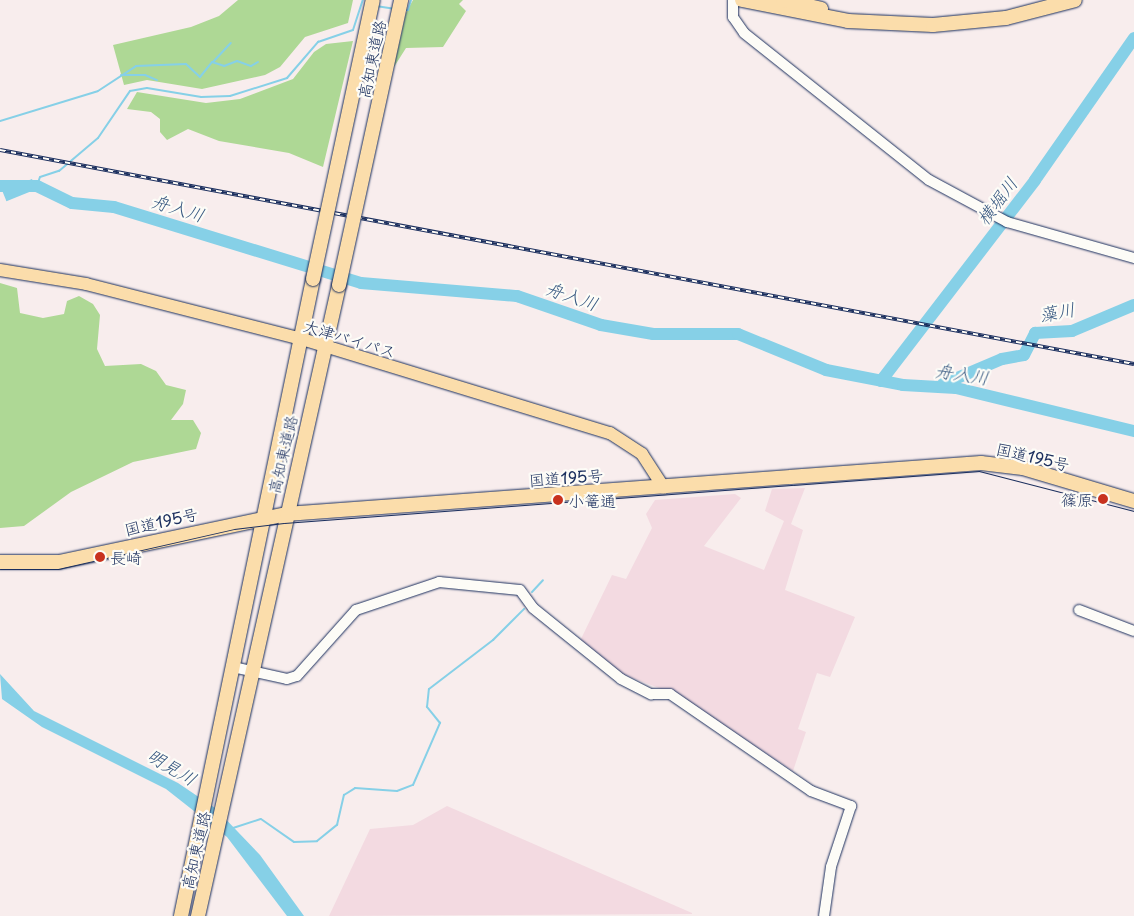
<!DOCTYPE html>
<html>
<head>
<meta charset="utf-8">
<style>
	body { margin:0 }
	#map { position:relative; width:1134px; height:916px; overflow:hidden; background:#f8eded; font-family:"Playpen Sans","Klee One",sans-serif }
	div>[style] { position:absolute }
	.built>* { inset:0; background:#f3dae1 }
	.green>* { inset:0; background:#aed895 }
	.water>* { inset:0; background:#86d0e7; transform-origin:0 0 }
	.stream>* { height:2px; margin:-1px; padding:0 1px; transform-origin:1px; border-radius:1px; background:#86d0e7 }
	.river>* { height:12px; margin:-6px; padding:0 6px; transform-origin:6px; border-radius:6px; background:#86d0e7 }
	.roads { filter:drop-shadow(0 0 1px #1b2f5e) drop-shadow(0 0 1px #1b2f5e) }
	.minor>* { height:10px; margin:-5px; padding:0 5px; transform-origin:5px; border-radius:5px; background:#fdfcf7 }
	.major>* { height:12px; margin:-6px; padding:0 6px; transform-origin:6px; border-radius:6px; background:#fbddab }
	.highway>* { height:14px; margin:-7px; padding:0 7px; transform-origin:7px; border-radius:7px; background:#fbddab }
	.tram>* { height:1px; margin:-0.5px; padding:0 0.5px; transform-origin:0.5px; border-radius:0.5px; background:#1b2f5e }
	.rail>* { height:4px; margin-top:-2px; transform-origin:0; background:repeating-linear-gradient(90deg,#fdfcf7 0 5.5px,#1b2f5e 0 11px); box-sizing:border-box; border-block:1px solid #1b2f5e }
	.bridges { filter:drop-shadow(0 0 1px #1b2f5e) drop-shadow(0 0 1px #1b2f5e) }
	.highway-bridge>* { height:14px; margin:-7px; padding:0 7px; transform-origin:7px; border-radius:7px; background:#fbddab }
	.dots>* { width:14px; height:14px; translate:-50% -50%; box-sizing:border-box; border:2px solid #fdfcf7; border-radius:50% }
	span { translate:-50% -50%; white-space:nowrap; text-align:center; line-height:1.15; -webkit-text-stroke:4.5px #fdfcf7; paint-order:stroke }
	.street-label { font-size:16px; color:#1b2f5e }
	.poi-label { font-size:16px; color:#1b2f5e }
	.right { translate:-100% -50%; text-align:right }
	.left { translate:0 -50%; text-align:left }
	.water-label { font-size:18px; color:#365780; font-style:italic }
</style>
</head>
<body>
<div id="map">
	<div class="built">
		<i style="clip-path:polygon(805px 488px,791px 524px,803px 530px,785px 590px,855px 617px,830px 677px,817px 673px,798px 729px,806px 732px,793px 771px,680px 696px,622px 674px,580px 641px,612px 575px,626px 579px,652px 528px,646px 514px,655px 500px,735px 494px,741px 498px,704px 546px,764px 570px,784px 521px,765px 511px,772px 489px)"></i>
		<i style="clip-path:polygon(447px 806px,692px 913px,692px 914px,329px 916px,370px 829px,413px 825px)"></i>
	</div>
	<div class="green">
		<i style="clip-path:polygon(238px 0,353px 0,348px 23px,305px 37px,280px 67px,265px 75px,202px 89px,147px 80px,124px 85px,113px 45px,191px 27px,219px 16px)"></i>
		<i style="clip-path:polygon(413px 0,463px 0,459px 4px,466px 11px,443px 47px,406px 48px,394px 67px,406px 13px)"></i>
		<i style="clip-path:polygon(353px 41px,323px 167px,289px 153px,219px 141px,188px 129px,167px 140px,160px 132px,160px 119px,151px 112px,127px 109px,137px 92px,206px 103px,240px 99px,293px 79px,314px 52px,326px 44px)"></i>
		<i style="clip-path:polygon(0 283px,17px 288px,20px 313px,43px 318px,64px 314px,67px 301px,79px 296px,93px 304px,100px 315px,97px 349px,105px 366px,141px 364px,156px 371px,166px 385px,186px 390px,183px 404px,171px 420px,193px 420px,201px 433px,196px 449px,133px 462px,71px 492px,24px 526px,0 528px)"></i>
	</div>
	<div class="water">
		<i style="left:32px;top:179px;width:11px;height:32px;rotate:68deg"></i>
		<i style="clip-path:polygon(0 674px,34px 711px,178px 783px,215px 808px,260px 855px,304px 916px,287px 916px,227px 837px,166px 789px,42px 727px,2px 699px)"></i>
	</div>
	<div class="stream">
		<i style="left:376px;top:6px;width:18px;rotate:9deg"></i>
		<i style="left:403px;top:10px;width:5px"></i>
		<i style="left:408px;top:10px;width:10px;rotate:-73deg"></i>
		<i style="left:213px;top:62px;width:26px;rotate:-47deg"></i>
		<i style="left:121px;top:75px;width:24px"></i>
		<i style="left:145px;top:75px;width:13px;rotate:23deg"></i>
		<i style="left:0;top:121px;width:102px;rotate:-17deg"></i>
		<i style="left:98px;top:91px;width:45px;rotate:-33.3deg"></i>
		<i style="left:136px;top:66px;width:50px;rotate:-2.3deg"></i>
		<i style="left:186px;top:64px;width:19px;rotate:43deg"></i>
		<i style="left:200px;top:77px;width:19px;rotate:-51deg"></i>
		<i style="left:212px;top:62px;width:13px;rotate:18deg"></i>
		<i style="left:224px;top:66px;width:14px;rotate:-21deg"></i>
		<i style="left:237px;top:61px;width:15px;rotate:20deg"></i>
		<i style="left:251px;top:66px;width:8px;rotate:-30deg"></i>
		<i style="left:37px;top:186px;width:9px;rotate:-72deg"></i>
		<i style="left:40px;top:177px;width:20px;rotate:-18deg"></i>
		<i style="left:59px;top:171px;width:51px;rotate:-40.2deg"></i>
		<i style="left:98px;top:138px;width:57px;rotate:-55.8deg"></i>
		<i style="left:130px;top:91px;width:17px;rotate:-10deg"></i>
		<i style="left:147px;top:88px;width:55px;rotate:9.5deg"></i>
		<i style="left:201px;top:97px;width:29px;rotate:-2deg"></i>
		<i style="left:230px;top:96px;width:60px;rotate:-17.5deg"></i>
		<i style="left:287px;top:78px;width:48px;rotate:-49.3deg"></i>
		<i style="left:318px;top:42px;width:37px;rotate:-19deg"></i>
		<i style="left:353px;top:30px;width:32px;rotate:-72deg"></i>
		<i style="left:532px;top:592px;width:16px;rotate:-47deg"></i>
		<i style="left:233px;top:828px;width:29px;rotate:-18deg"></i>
		<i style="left:261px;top:819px;width:40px;rotate:34.9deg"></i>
		<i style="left:294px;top:842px;width:23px;rotate:-2deg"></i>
		<i style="left:317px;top:841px;width:26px;rotate:-39deg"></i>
		<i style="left:337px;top:825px;width:31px;rotate:-77deg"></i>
		<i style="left:344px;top:795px;width:13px;rotate:-32deg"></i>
		<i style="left:355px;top:788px;width:42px;rotate:4.1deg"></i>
		<i style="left:397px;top:791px;width:17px;rotate:-21deg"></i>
		<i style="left:413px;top:785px;width:68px;rotate:-66.5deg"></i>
		<i style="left:440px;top:723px;width:21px;rotate:-129deg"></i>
		<i style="left:427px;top:707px;width:18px;rotate:-84deg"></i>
		<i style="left:429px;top:689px;width:81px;rotate:-37.4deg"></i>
		<i style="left:493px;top:640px;width:44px;rotate:-45deg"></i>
	</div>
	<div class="river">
		<i style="left:0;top:186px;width:37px"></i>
		<i style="left:37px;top:186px;width:39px;rotate:26deg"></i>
		<i style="left:72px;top:203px;width:42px;rotate:5.4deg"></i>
		<i style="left:114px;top:207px;width:258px;rotate:17.1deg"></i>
		<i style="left:361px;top:283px;width:157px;rotate:4.8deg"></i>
		<i style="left:517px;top:296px;width:89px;rotate:19deg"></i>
		<i style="left:601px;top:325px;width:53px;rotate:9.8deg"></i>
		<i style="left:653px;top:334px;width:85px"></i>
		<i style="left:738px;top:334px;width:95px;rotate:22.2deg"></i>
		<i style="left:826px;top:370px;width:78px;rotate:11deg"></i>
		<i style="left:903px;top:385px;width:53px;rotate:3.2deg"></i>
		<i style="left:956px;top:388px;width:183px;rotate:13.6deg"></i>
		<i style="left:881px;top:381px;width:253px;rotate:-52.5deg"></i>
		<i style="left:1035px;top:180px;width:173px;rotate:-55.1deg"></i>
		<i style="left:943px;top:384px;width:64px;rotate:-23deg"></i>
		<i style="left:1002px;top:359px;width:22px;rotate:-10deg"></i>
		<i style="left:1024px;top:355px;width:25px;rotate:-63deg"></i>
		<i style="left:1035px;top:333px;width:37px;rotate:-3deg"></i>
		<i style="left:1072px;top:331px;width:67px;rotate:-22.8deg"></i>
	</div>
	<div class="roads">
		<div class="minor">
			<i style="left:733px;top:0;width:17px;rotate:90deg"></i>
			<i style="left:733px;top:17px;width:19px;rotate:55deg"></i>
			<i style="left:744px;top:33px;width:236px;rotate:38.5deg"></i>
			<i style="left:929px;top:180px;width:89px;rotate:28.3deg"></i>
			<i style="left:1007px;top:222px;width:132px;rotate:15.8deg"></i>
			<i style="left:1079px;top:610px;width:59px;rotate:20.9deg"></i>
			<i style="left:233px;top:667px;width:55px;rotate:12.5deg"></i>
			<i style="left:287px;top:679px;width:10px;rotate:-17deg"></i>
			<i style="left:297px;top:676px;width:89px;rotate:-48.2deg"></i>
			<i style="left:356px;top:610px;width:88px;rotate:-18.6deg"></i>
			<i style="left:439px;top:582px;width:81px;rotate:5.6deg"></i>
			<i style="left:520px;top:590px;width:22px;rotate:54deg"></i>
			<i style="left:533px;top:608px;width:113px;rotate:38.9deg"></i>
			<i style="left:621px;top:679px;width:34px;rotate:27deg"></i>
			<i style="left:651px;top:694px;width:19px"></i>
			<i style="left:670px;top:694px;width:171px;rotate:34.5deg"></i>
			<i style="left:811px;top:791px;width:43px;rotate:20.6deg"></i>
			<i style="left:851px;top:806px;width:64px;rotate:108.2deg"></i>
			<i style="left:831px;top:867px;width:49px;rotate:98.1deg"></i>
		</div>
		<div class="major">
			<i style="left:0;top:270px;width:87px;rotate:9.2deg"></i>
			<i style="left:86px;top:284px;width:223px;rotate:14.3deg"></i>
			<i style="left:302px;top:339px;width:322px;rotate:17deg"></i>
			<i style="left:610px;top:433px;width:38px;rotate:33deg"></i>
			<i style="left:642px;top:454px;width:40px;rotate:57.1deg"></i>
		</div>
		<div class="highway">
			<i style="left:742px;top:0;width:108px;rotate:11.2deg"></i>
			<i style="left:848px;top:21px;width:85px;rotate:2.7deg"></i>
			<i style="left:933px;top:25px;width:73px;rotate:-5.5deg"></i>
			<i style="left:1006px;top:18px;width:71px;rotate:-14.6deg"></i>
			<i style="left:783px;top:0;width:39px;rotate:13deg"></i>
			<i style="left:0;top:562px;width:59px"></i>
			<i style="left:59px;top:562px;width:232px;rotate:-11.9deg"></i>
			<i style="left:286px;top:514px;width:697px;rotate:-4.2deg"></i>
			<i style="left:981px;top:463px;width:42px;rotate:6.8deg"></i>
			<i style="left:1023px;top:468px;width:116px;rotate:16.6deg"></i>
			<i style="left:181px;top:916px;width:651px;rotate:-78.29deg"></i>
			<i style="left:198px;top:916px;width:647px;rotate:-77.4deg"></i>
		</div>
	</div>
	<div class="tram">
		<i style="left:0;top:569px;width:58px"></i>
		<i style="left:58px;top:569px;width:180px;rotate:-12.8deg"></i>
		<i style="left:234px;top:529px;width:50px;rotate:-6.8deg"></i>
		<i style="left:284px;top:523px;width:697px;rotate:-4.28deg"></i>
		<i style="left:979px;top:471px;width:160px;rotate:14.5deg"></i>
	</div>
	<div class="rail">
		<i style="left:0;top:150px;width:1154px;rotate:10.69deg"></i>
	</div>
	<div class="bridges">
		<div class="highway-bridge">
			<i style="left:313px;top:279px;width:285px;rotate:-77.9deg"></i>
			<i style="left:339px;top:285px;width:292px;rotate:-77.7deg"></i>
		</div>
	</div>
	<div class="dots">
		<i style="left:1103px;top:499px;background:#c8321e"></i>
		<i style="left:558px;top:500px;background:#c8321e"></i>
		<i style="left:100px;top:557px;background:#c8321e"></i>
	</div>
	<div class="street-label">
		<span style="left:371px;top:59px;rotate:-78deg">高知東道路</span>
		<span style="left:350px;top:338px;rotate:17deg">大津バイパス</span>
		<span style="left:282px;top:454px;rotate:-77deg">高知東道路</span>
		<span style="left:1033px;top:456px;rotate:13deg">国道195号</span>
		<span style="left:566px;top:477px;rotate:-4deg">国道195号</span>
		<span style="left:161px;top:521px;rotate:-13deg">国道195号</span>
		<span style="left:195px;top:850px;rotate:-77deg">高知東道路</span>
	</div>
	<div class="poi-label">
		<span class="right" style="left:1093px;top:499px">篠原</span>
		<span class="left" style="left:568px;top:500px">小篭通</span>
		<span class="left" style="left:110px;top:557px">長崎</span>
	</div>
	<div class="water-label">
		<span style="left:997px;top:201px;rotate:-53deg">横堀川</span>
		<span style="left:178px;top:208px;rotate:17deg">舟入川</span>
		<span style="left:572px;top:296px;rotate:19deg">舟入川</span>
		<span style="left:1057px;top:312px;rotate:-10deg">藻川</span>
		<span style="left:962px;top:374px;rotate:9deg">舟入川</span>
		<span style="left:172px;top:767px;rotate:31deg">明見川</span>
	</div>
</div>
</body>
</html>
